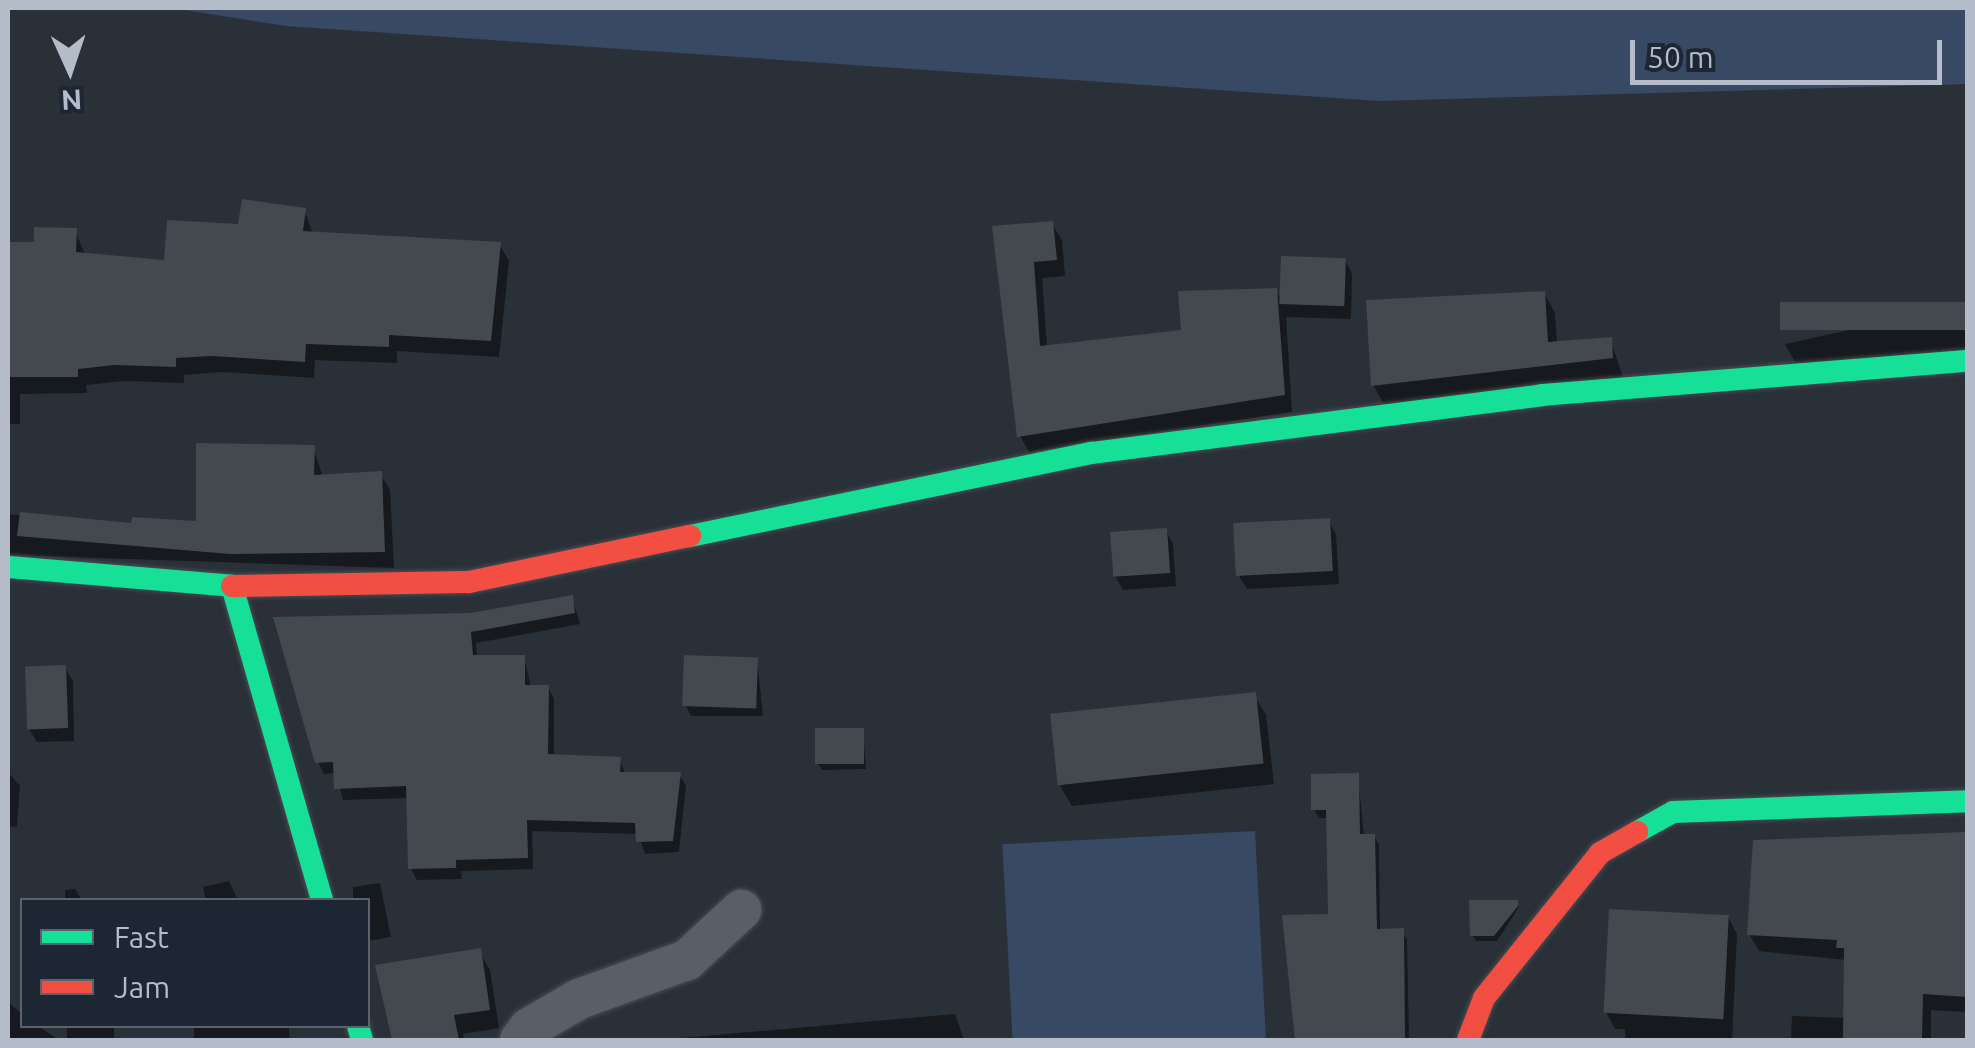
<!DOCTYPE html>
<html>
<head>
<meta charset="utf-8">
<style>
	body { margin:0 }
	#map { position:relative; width:1975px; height:1048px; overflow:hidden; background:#2a3038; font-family:Ubuntu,sans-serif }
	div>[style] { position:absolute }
	.water>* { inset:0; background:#384963; transform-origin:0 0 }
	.shadow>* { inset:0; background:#0007; transform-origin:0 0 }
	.building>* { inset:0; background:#444950; transform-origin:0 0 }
	.roads { filter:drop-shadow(0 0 2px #484c53) drop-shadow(0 0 2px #484c53) }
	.street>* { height:40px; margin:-20px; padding:0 20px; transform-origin:20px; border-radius:20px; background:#5a5e66 }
	.fast>* { height:22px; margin:-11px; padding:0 11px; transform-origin:11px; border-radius:11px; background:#16e098 }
	.jam>* { height:22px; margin:-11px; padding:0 11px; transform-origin:11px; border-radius:11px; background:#f24e42 }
	span { translate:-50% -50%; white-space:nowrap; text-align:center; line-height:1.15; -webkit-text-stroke:8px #1d2633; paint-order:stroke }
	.frame { position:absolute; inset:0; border:10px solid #b4bcc9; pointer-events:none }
	.legend { position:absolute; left:20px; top:898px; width:350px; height:130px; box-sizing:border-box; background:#1d2633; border:2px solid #59626f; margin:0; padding:12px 18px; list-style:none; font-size:30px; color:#b4bcc9 }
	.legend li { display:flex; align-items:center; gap:20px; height:50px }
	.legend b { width:50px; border:2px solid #59626f }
	.north { position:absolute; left:20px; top:20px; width:100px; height:100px; -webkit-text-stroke:8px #1d2633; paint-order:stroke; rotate:177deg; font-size:28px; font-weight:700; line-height:40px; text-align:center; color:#b4bcc9 }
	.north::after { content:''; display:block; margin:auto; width:35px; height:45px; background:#b4bcc9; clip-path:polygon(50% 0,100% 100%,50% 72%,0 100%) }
	.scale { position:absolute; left:1630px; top:40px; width:312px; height:45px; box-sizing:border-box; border:5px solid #b4bcc9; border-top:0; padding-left:12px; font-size:30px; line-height:35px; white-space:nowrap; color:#b4bcc9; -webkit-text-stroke:8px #1d2633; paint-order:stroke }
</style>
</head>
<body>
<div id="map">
	<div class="water">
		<i style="clip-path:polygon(172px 8px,1967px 8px,1968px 84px,1379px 101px,286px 26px)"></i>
		<i style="left:1255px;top:831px;width:209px;height:253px;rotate:87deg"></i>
	</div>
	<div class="shadow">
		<i style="clip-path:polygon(304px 210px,313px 234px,499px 244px,509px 261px,499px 357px,397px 351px,397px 363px,315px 360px,314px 378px,222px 372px,184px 375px,184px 383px,125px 381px,86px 385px,87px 393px,20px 394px,20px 424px,8px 424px,8px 245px,36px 245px,75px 230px,85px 255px,167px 263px,240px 227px)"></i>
		<i style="clip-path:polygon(1052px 224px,1062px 240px,1065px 276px,1042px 278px,1047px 348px,1184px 332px,1276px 291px,1282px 301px,1345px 260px,1352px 274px,1351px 319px,1286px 317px,1292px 412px,1029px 452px,1020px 436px,995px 228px)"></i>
		<i style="clip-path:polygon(1544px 293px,1555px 313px,1557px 344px,1610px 339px,1623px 377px,1384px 404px,1373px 385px)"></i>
		<i style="clip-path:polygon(1968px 304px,1968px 354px,1796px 364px,1785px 344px)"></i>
		<i style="clip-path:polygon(313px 447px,323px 477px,380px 474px,390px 490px,394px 568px,8px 555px,8px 514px,134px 526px,198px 524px)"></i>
		<i style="clip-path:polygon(1328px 520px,1336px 534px,1339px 584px,1247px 589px,1239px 576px)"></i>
		<i style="clip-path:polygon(1166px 531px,1173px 544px,1176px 586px,1123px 590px,1115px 576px)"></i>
		<i style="clip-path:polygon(572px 597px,580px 624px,476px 643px,477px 657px,524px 657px,531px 687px,548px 687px,554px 699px,554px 756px,619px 759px,626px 775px,679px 774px,686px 786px,679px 852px,645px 854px,638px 834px,532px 831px,533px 869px,461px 871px,462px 879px,417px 880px,411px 869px,409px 798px,343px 800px,336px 773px,324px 774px,318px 762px,470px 616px)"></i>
		<i style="clip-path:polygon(757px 660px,763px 716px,691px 716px,686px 706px)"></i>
		<i style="clip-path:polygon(65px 668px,73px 681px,74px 741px,37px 742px,29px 729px)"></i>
		<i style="clip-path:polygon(1254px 695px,1266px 715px,1274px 784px,1072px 806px,1060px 786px)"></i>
		<i style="clip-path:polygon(863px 730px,866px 769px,822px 770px,818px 764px)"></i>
		<i style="clip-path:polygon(8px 772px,20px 786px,17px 827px,8px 826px)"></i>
		<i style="clip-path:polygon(1358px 776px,1364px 836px,1374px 836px,1379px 845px,1380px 931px,1402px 931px,1407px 940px,1409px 1040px,1297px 1040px,1285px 917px,1330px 917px,1329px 818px,1319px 818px,1314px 809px)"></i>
		<i style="clip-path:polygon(1968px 835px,1968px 1012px,1931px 1010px,1931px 1040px,1791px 1040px,1792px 1016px,1846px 1018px,1846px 960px,1759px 951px,1749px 934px)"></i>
		<i style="clip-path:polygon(229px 881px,238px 900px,206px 900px,203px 887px)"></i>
		<i style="clip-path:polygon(380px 883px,391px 937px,368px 941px,368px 900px,353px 900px,353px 887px)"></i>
		<i style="clip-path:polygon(75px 889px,82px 900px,65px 900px,65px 890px)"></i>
		<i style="clip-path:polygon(1516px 902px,1519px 907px,1497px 941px,1476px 941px,1472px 935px)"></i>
		<i style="clip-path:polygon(1728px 917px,1737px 934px,1732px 1040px,1625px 1040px,1625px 1029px,1615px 1029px,1606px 1012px)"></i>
		<i style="clip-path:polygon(479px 951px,490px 970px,499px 1028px,463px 1034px,464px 1040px,392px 1040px,378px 967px)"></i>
		<i style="clip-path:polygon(8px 1002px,22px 1014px,22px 1026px,38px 1026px,59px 1040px,8px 1040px)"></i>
		<i style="clip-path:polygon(955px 1014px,964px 1040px,671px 1040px,671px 1039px)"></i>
		<i style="left:67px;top:1026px;width:47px;height:14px"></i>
		<i style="left:194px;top:1026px;width:95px;height:14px"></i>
	</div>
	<div class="building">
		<i style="clip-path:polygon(242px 199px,306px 208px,303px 231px,501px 242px,491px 341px,389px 335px,389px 347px,306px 344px,305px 362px,212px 356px,176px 358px,176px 367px,115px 365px,78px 369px,78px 377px,8px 377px,8px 242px,34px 242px,34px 227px,77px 228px,76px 252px,164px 260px,167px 220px,238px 224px)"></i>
		<i style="clip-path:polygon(1053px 221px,1057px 260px,1034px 262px,1040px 346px,1181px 330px,1178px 291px,1277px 288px,1285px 395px,1017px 437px,992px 226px)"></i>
		<i style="left:1281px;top:256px;width:65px;height:48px;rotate:2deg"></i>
		<i style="clip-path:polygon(1545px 291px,1548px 342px,1612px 337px,1613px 358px,1371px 386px,1366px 300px)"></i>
		<i style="left:1968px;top:302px;width:28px;height:188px;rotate:90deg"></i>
		<i style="clip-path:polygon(196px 443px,315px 445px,314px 475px,382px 471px,385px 552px,230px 554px,17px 536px,20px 512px,131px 523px,132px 517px,196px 521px)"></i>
		<i style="left:1330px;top:518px;width:53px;height:97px;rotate:87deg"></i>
		<i style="left:1167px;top:528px;width:45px;height:57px;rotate:86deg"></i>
		<i style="clip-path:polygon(573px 595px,575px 613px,471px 632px,473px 655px,525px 655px,525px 685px,549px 685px,548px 754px,621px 757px,620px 772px,681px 772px,673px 841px,636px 842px,635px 823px,527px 820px,528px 858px,456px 860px,456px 868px,408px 869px,406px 786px,334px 789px,333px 762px,315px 763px,273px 617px,470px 613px)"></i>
		<i style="left:684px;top:655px;width:74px;height:51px;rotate:2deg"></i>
		<i style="left:66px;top:665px;width:63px;height:41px;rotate:88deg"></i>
		<i style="left:1256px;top:692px;width:72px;height:207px;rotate:84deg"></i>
		<i style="left:815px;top:728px;width:49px;height:36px"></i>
		<i style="clip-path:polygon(1359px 773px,1360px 834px,1375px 834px,1377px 929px,1404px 928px,1405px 1040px,1295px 1040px,1282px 915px,1328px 914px,1326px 810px,1311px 810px,1311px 774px)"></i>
		<i style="clip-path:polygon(1968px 832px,1968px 997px,1923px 994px,1922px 1040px,1843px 1040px,1844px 948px,1836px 948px,1837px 940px,1747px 935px,1753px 840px)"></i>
		<i style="clip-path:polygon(1469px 900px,1518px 900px,1518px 906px,1494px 936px,1470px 936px)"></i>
		<i style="left:1609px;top:909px;width:120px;height:104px;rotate:3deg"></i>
		<i style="clip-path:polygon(481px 948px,490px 1010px,454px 1015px,459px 1040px,392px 1040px,375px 965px)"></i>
	</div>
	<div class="roads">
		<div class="street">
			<i style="left:520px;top:1040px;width:15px;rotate:-53deg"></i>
			<i style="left:529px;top:1028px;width:58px;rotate:-30.1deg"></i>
			<i style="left:579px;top:999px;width:115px;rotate:-19.9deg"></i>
			<i style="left:687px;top:960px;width:74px;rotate:-42.8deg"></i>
		</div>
		<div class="fast">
			<i style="left:690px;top:536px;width:410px;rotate:-11.7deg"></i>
			<i style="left:1092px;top:453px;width:454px;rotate:-7.3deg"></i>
			<i style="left:1542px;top:395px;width:427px;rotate:-4.6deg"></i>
			<i style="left:8px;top:567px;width:225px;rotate:4.8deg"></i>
			<i style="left:232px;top:586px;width:327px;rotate:74deg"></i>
			<i style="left:1637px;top:832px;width:41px;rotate:-29.1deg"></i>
			<i style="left:1673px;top:812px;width:295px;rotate:-2.1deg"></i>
			<i style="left:358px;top:1026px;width:15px;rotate:74deg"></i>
		</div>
		<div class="jam">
			<i style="left:232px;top:586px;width:237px;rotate:-1deg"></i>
			<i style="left:469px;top:582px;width:226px;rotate:-11.8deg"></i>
			<i style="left:1468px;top:1040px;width:45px;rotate:-69.1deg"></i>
			<i style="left:1484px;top:998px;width:186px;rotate:-51.3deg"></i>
			<i style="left:1600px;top:853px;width:43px;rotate:-29.6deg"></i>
		</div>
	</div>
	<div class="frame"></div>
	<ul class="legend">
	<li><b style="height:12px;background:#16e098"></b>Fast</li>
	<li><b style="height:12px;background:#f24e42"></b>Jam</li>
	</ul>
	<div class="north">N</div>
	<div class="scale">50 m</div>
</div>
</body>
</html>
